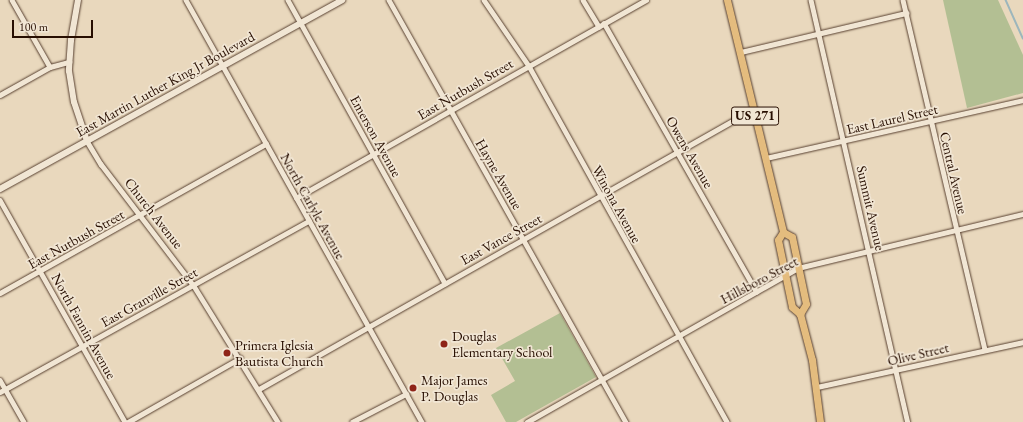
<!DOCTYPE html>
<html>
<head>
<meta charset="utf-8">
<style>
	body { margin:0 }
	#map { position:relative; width:1023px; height:422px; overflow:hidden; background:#e9d8bd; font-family:"EB Garamond",serif }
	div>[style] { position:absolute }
	.green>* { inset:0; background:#b3bf93 }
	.stream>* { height:1.5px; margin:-0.75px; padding:0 0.75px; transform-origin:0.75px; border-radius:0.75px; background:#9db6bc }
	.roads { filter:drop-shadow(0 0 1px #584030) drop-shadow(0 0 1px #584030) }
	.minor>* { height:4.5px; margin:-2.25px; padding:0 2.25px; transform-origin:2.25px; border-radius:2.25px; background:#f1e6d4 }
	.secondary>* { height:6px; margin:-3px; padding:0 3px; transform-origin:3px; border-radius:3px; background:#f1e6d4 }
	.primary>* { height:7px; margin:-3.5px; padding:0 3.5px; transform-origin:3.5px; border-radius:3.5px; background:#e4bc7e }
	.dots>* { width:11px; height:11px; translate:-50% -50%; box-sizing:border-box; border:2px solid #f1e6d4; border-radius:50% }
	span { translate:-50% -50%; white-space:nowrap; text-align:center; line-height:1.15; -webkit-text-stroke:3.5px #f1e6d4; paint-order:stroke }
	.shield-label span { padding:1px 3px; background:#f1e6d4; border:1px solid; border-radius:3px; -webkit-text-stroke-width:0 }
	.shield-label { font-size:13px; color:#270e01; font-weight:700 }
	.street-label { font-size:14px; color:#270e01 }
	.poi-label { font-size:14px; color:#270e01 }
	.left { translate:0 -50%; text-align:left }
	.scale { position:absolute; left:12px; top:20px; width:81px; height:18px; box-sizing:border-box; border:2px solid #270e01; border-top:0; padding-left:5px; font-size:12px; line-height:14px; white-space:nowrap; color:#270e01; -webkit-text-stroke:3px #f1e6d4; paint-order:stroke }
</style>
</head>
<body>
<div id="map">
	<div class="green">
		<i style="clip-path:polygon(943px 0,998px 0,1023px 55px,1023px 93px,967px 108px)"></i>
		<i style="clip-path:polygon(560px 313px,596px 377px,516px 422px,506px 422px,491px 395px,515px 381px,496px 348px)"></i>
	</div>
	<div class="stream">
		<i style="left:1006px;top:0;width:42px;rotate:65.9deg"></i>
	</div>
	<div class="roads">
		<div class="minor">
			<i style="left:12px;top:0;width:77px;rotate:60.4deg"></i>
			<i style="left:186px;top:0;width:484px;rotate:60.8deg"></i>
			<i style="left:288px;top:0;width:324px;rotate:61deg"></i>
			<i style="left:389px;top:0;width:484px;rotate:60.7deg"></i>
			<i style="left:484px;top:0;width:80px;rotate:55.7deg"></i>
			<i style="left:529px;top:66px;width:407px;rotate:60.9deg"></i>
			<i style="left:583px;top:0;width:31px;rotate:59deg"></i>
			<i style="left:811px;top:0;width:433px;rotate:77.1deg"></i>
			<i style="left:903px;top:0;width:359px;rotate:76.8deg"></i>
			<i style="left:604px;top:23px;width:309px;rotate:60.4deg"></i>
			<i style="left:741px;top:52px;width:170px;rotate:-13.3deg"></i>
			<i style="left:0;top:95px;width:57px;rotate:-29.2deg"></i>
			<i style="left:50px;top:67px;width:20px;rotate:-15deg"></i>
			<i style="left:87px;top:141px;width:27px;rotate:59deg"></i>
			<i style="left:101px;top:164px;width:153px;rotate:52.7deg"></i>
			<i style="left:194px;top:286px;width:160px;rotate:58.3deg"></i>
			<i style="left:766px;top:158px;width:263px;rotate:-12.7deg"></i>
			<i style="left:296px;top:198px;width:402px;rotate:-29.5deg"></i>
			<i style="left:0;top:200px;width:255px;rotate:60.6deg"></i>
			<i style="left:0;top:293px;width:305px;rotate:-29.3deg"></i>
			<i style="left:0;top:380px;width:48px;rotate:60.3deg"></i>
			<i style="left:817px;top:387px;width:211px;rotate:-12.3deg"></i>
			<i style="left:259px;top:389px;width:548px;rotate:-29.51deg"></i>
			<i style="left:736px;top:119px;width:19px;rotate:-21deg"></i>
			<i style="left:0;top:392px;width:353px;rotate:-29deg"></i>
			<i style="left:128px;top:422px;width:129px;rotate:-29.7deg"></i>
			<i style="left:352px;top:422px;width:61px;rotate:-27.4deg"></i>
			<i style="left:527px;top:422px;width:312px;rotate:-29.6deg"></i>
			<i style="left:798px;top:268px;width:231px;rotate:-13.5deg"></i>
		</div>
		<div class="secondary">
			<i style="left:78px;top:0;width:41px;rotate:99.9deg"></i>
			<i style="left:71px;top:40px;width:31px;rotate:94deg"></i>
			<i style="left:69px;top:71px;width:31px;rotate:81deg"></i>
			<i style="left:74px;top:102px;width:41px;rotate:71.6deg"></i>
			<i style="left:0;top:189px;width:391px;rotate:-28.9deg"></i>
		</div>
		<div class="primary">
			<i style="left:727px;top:0;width:239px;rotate:76.4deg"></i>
			<i style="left:783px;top:232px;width:10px;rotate:29deg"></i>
			<i style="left:792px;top:237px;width:68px;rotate:78.2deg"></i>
			<i style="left:806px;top:304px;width:12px;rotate:121deg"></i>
			<i style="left:783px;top:232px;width:9px;rotate:122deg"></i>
			<i style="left:778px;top:240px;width:68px;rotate:78.2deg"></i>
			<i style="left:792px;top:307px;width:11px;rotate:41deg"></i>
			<i style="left:800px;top:314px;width:48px;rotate:75.4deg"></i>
			<i style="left:812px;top:360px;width:63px;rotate:82.6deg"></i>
		</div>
	</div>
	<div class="dots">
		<i style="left:444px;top:344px;background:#8f2418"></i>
		<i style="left:227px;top:353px;background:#8f2418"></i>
		<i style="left:413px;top:388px;background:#8f2418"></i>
	</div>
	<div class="shield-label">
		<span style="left:755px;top:116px">US 271</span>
	</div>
	<div class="street-label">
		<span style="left:165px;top:84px;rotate:-29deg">East Martin Luther King Jr Boulevard</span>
		<span style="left:465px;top:89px;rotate:-30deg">East Nutbush Street</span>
		<span style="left:892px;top:119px;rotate:-13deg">East Laurel Street</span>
		<span style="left:376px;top:136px;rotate:61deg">Emerson Avenue</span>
		<span style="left:690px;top:152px;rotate:60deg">Owens Avenue</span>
		<span style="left:954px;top:173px;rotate:77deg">Central Avenue</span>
		<span style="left:499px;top:174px;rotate:60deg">Hayne Avenue</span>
		<span style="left:617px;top:204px;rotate:61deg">Winona Avenue</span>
		<span style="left:313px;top:206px;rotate:61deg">North Carlyle Avenue</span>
		<span style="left:871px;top:208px;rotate:77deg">Summit Avenue</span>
		<span style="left:154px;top:213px;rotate:52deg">Church Avenue</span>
		<span style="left:76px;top:239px;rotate:-29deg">East Nutbush Street</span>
		<span style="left:501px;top:239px;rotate:-29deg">East Vance Street</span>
		<span style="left:759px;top:280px;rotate:-28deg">Hillsboro Street</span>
		<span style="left:149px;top:297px;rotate:-29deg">East Granville Street</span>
		<span style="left:84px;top:326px;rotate:61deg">North Fannin Avenue</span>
		<span style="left:918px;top:354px;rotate:-13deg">Olive Street</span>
	</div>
	<div class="poi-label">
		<span class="left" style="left:452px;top:344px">Douglas<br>Elementary School</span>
		<span class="left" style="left:235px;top:353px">Primera Iglesia<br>Bautista Church</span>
		<span class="left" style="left:421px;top:388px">Major James<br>P. Douglas</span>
	</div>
	<div class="scale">100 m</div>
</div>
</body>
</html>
